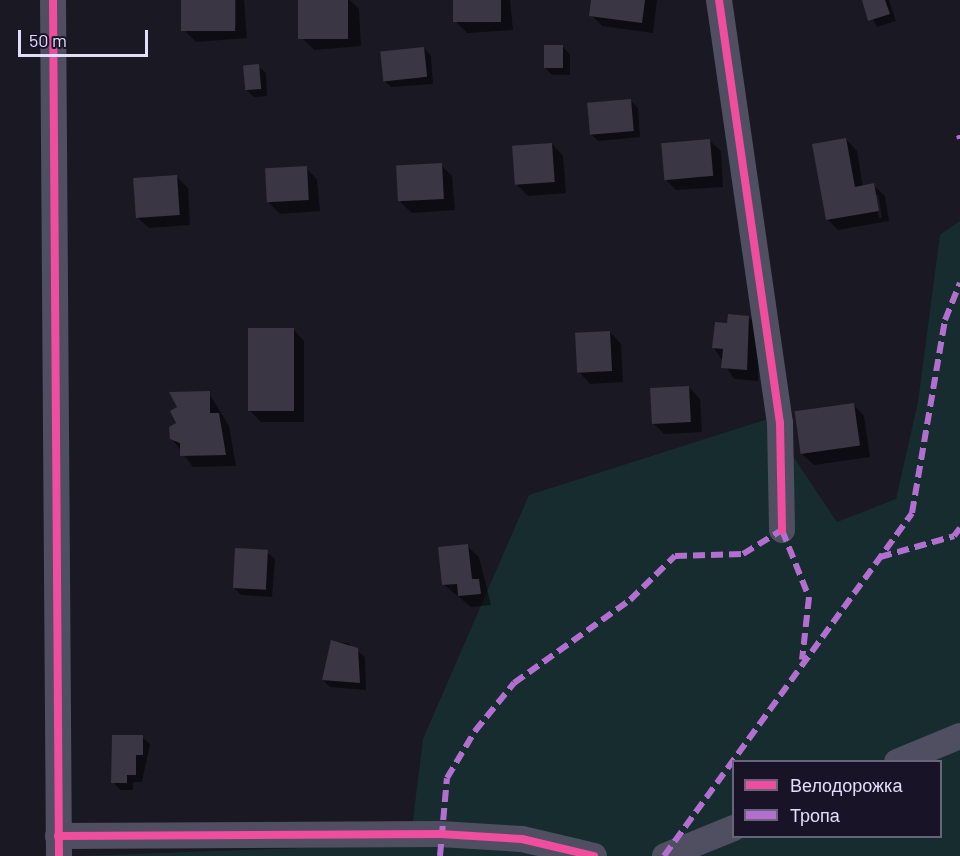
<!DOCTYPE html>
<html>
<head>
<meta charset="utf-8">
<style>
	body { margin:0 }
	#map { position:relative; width:960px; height:856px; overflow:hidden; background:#1a1822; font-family:Barlow,sans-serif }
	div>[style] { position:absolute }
	.green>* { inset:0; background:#172c2e }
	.shadow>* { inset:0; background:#0007 }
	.building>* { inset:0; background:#3a3643; transform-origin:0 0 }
	.minor>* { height:26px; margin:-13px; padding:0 13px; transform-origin:13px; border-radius:13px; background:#504e61 }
	.quiet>* { height:6px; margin-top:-3px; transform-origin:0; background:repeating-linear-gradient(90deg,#b36fd0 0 12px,transparent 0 18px) }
	.cycleway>* { height:8px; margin:-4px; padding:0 4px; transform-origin:4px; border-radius:4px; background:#ef4d9e }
	span { translate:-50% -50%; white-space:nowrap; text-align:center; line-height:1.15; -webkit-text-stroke:5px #181327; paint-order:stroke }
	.legend { position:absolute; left:732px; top:760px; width:210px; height:78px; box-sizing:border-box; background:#181327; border:2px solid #69647b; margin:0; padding:8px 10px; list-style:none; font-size:18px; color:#e2ddfa }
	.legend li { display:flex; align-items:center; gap:12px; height:30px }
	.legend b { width:30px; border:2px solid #69647b }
	.scale { position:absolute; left:18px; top:30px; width:130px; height:27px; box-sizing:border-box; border:3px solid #e2ddfa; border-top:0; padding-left:8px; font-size:18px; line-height:21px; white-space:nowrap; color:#e2ddfa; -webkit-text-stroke:4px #181327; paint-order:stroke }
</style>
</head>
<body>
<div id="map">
	<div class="green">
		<i style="clip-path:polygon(evenodd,960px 221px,960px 856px,80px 856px,410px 844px,423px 739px,529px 495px,768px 419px,837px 522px,896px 499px,918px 402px,940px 235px,960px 221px,734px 762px,940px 762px,940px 836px,734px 836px,734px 762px)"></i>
	</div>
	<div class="shadow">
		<i style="clip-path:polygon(183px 0,233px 0,236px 35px,236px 0,244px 0,247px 38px,196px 42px,185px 31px)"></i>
		<i style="clip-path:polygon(312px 0,350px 0,359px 9px,361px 46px,314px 50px,303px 39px)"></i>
		<i style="clip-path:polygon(454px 0,510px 0,513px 30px,467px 33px,456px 22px)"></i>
		<i style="clip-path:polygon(593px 0,657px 0,653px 33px,602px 26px,591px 15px)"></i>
		<i style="clip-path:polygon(863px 0,889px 0,896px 21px,877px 27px)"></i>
		<i style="clip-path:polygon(563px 47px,570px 54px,570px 75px,552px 75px,545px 68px)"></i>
		<i style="clip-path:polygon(424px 48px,431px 56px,433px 84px,391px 87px,383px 80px)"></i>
		<i style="clip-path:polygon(258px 66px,266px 73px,267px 96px,254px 97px,246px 90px)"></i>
		<i style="clip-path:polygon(631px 101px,638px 108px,640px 137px,598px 141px,591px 134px)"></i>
		<i style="clip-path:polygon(evenodd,846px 139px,857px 151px,863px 187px,873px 185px,885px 196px,889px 221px,838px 230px,827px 219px,846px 139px,875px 195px,878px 195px,882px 218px,879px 218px,875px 195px)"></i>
		<i style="clip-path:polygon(709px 140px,721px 151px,723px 187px,676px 190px,665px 179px)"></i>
		<i style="clip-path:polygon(552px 144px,563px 156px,566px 193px,528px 196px,516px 184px)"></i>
		<i style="clip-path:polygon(441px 165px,452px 176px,455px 210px,412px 213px,400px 202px)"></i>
		<i style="clip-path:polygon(306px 168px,317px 179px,320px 211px,280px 214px,269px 203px)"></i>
		<i style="clip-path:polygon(176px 176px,188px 188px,190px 225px,149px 228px,137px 217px)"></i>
		<i style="clip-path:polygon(749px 317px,760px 328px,758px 381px,734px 379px,714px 348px,728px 325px)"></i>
		<i style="clip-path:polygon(293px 329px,304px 341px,304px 422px,261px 422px,249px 410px)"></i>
		<i style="clip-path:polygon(610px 332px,621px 344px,623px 382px,590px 384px,579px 372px)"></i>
		<i style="clip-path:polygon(689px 387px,700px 399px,702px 432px,664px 434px,653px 423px)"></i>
		<i style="clip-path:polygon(209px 393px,229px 426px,236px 466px,193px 467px,172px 439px,178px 424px)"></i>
		<i style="clip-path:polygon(853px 404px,864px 416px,870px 457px,814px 465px,802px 454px)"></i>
		<i style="clip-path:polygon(467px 546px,479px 557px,491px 605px,471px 607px,443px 584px)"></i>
		<i style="clip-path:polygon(267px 552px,275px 559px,272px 597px,241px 595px,234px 588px)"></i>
		<i style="clip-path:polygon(332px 642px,348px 643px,365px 657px,366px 690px,330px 687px,323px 680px)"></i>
		<i style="clip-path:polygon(142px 737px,150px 744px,142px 782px,133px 782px,133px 790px,120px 790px,113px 782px)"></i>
	</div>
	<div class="building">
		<i style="left:181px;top:0;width:54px;height:31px"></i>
		<i style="left:298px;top:0;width:50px;height:39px"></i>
		<i style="left:453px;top:0;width:48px;height:22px"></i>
		<i style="clip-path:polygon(591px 0,645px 0,642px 23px,589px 16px)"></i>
		<i style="clip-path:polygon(862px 0,885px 0,890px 14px,868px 21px)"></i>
		<i style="left:544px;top:45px;width:19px;height:23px"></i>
		<i style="left:424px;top:47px;width:30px;height:44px;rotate:84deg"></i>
		<i style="left:259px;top:64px;width:25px;height:16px;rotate:85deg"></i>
		<i style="left:631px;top:99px;width:32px;height:44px;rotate:85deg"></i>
		<i style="clip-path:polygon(846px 138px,855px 187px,874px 183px,879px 211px,826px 220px,812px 144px)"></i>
		<i style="left:710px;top:139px;width:37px;height:49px;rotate:85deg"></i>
		<i style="left:552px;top:143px;width:39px;height:40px;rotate:86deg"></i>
		<i style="left:442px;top:163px;width:36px;height:46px;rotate:87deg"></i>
		<i style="left:307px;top:166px;width:34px;height:42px;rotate:87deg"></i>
		<i style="left:177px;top:175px;width:40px;height:44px;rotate:86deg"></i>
		<i style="clip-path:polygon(728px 314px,749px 316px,747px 370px,721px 368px,723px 349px,712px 348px,715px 322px,727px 323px)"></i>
		<i style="left:248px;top:328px;width:46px;height:83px"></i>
		<i style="left:610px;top:331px;width:40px;height:35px;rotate:87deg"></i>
		<i style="left:689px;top:386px;width:36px;height:39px;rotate:87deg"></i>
		<i style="clip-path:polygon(210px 391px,210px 413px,219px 413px,226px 455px,180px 456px,180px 443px,170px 439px,169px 427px,176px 423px,170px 411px,177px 407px,169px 392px)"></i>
		<i style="left:854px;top:403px;width:43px;height:60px;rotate:82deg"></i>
		<i style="clip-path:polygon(468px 544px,472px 579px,479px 579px,481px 594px,458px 596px,457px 584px,442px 585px,438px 547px)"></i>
		<i style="left:235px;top:548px;width:33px;height:40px;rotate:3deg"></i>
		<i style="clip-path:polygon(331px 640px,358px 648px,360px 683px,322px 680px)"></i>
		<i style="clip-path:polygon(112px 735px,143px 735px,143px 755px,136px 755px,136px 775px,127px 775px,127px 783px,111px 783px)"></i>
	</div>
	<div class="minor">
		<i style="left:53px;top:0;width:856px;rotate:89.6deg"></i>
		<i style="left:719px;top:0;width:427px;rotate:81.8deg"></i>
		<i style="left:780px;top:423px;width:107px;rotate:88.9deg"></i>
		<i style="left:897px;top:762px;width:68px;rotate:-22.4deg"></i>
		<i style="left:58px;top:836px;width:382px;rotate:-0.3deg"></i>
		<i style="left:440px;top:834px;width:82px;rotate:3.5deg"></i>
		<i style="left:522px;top:839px;width:74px;rotate:13.3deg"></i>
		<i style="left:665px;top:856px;width:74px;rotate:-22.1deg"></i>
	</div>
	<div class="quiet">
		<i style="left:959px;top:135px;width:4px;rotate:76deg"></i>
		<i style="left:880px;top:557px;width:77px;rotate:-15.8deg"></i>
		<i style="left:954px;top:536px;width:10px;rotate:-53deg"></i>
		<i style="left:440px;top:856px;width:78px;rotate:-84.9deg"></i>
		<i style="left:447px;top:778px;width:55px;rotate:-59.2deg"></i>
		<i style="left:475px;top:731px;width:62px;rotate:-50.9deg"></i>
		<i style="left:514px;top:683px;width:143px;rotate:-35.6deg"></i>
		<i style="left:630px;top:600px;width:63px;rotate:-44.4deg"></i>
		<i style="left:675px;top:556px;width:68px;rotate:-1.7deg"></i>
		<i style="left:743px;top:554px;width:46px;rotate:-31.6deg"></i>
		<i style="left:782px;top:530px;width:72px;rotate:68.1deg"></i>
		<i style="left:809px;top:597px;width:63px;rotate:96.3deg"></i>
		<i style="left:664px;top:856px;width:423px;rotate:-54.1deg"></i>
		<i style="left:912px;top:513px;width:196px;rotate:-80.3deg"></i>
		<i style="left:945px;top:320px;width:40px;rotate:-68deg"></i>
	</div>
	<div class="cycleway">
		<i style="left:53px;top:0;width:856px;rotate:89.6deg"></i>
		<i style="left:719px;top:0;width:427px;rotate:81.8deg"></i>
		<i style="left:780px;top:423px;width:107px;rotate:88.9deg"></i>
		<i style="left:58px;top:836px;width:382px;rotate:-0.3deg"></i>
		<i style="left:440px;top:834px;width:82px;rotate:3.5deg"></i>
		<i style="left:522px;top:839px;width:74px;rotate:13.3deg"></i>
	</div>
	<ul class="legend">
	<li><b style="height:8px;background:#ef4d9e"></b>Велодорожка</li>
	<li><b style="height:8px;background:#b36fd0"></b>Тропа</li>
	</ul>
	<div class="scale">50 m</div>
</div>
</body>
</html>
